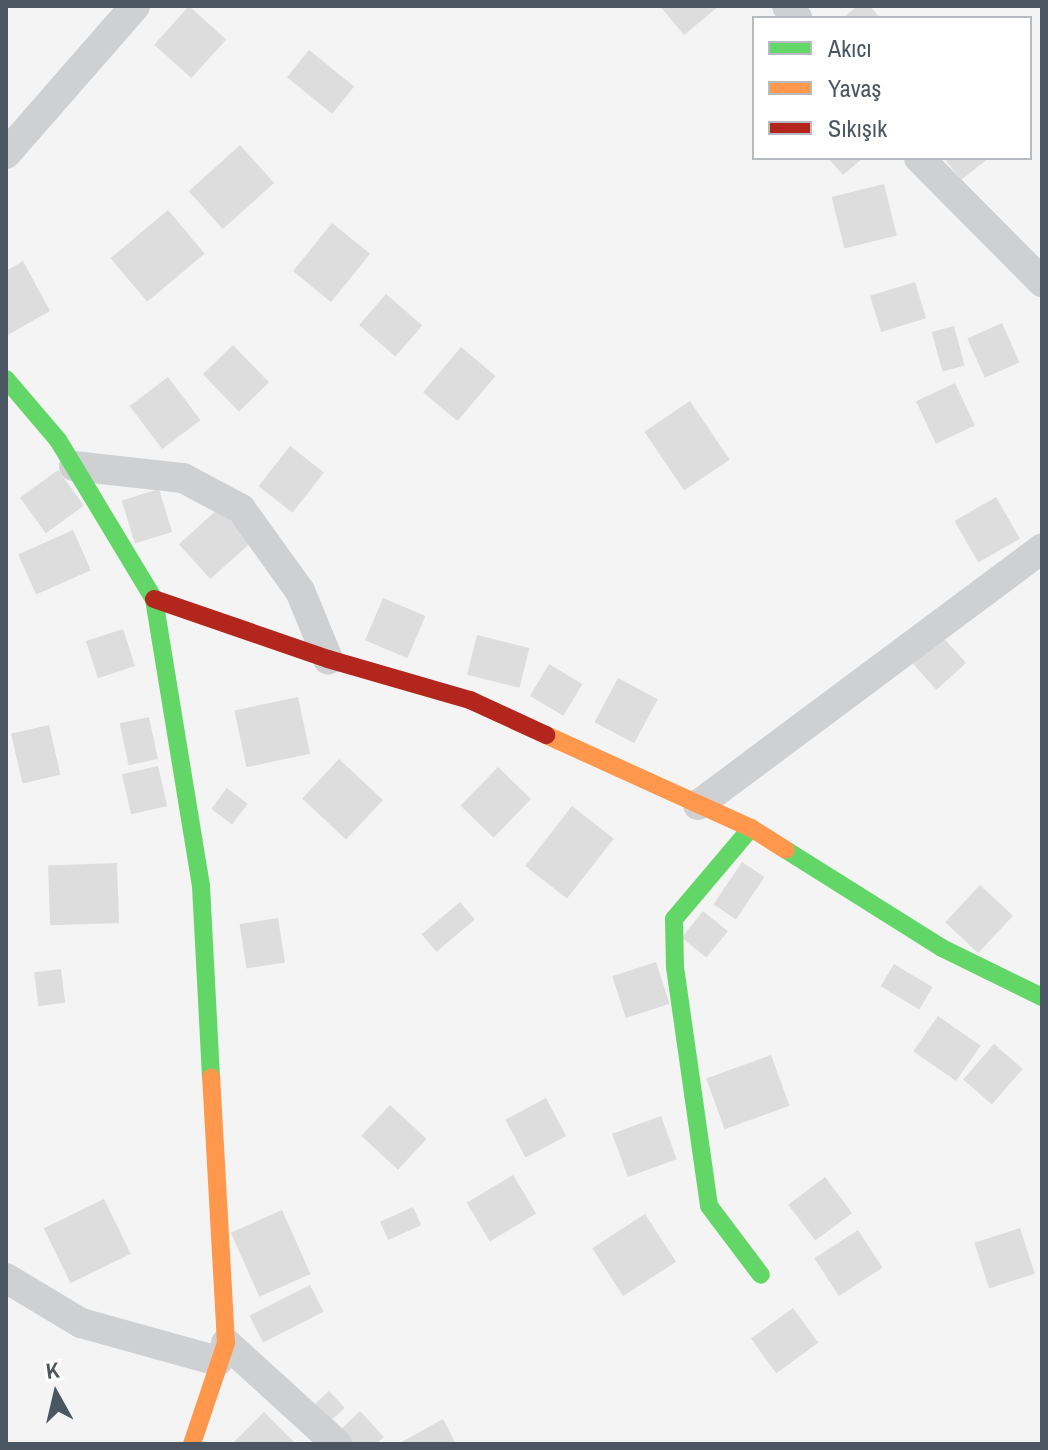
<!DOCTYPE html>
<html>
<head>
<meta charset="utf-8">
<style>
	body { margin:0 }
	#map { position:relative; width:1048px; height:1450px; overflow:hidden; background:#f4f4f4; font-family:"Archivo Narrow",sans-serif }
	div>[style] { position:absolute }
	.building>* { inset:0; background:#ddddde; transform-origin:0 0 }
	.street>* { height:30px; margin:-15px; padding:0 15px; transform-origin:15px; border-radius:15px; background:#ced0d2 }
	.fast>* { height:18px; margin:-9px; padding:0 9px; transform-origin:9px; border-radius:9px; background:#63d668 }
	.slow>* { height:18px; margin:-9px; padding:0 9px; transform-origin:9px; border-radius:9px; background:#ff974d }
	.jam>* { height:18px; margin:-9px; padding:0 9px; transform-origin:9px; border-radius:9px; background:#b3261e }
	span { translate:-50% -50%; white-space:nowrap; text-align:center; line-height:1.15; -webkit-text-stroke:6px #fff; paint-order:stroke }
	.frame { position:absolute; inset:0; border:8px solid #4a5661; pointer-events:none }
	.legend { position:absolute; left:752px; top:16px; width:280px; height:144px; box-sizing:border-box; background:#fff; border:2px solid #b7bbc0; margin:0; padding:10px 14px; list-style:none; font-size:24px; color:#4a5661 }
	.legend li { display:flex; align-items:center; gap:16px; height:40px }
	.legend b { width:40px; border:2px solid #b7bbc0 }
	.north { position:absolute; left:16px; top:1354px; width:80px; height:80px; -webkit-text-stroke:6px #fff; paint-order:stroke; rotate:352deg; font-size:22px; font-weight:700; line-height:32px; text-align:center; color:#4a5661 }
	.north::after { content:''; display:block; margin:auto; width:28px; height:36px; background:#4a5661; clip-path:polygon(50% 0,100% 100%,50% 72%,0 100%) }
</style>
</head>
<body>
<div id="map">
	<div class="building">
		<i style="left:189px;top:6px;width:50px;height:52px;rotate:42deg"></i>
		<i style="clip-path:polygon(660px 6px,719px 6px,684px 35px)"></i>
		<i style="clip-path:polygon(857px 6px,870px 6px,880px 18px,843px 18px)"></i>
		<i style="left:309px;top:50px;width:58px;height:35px;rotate:39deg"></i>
		<i style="left:240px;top:145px;width:51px;height:69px;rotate:48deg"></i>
		<i style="clip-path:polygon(828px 158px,863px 158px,843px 175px)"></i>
		<i style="clip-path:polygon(944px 158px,989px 158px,961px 180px)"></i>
		<i style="left:884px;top:184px;width:53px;height:54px;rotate:76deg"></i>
		<i style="left:168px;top:210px;width:57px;height:75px;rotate:50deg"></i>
		<i style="left:332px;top:223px;width:49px;height:62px;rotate:39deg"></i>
		<i style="clip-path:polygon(23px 261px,50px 311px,6px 336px,6px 271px)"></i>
		<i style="left:915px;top:282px;width:38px;height:47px;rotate:73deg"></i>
		<i style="left:386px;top:294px;width:48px;height:41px;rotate:41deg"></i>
		<i style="left:1002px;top:323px;width:43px;height:38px;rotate:66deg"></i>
		<i style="left:954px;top:326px;width:41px;height:23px;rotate:75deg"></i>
		<i style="left:233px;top:345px;width:52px;height:42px;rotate:46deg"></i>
		<i style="left:461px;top:347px;width:45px;height:59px;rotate:40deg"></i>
		<i style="left:168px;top:377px;width:54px;height:48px;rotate:53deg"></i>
		<i style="left:955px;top:383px;width:47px;height:43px;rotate:65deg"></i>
		<i style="left:690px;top:401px;width:71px;height:55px;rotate:56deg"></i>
		<i style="left:290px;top:446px;width:43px;height:51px;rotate:38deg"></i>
		<i style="left:58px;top:470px;width:44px;height:47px;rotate:54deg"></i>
		<i style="left:159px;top:489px;width:45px;height:39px;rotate:73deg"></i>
		<i style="left:996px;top:497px;width:48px;height:48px;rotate:60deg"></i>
		<i style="left:219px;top:508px;width:47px;height:54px;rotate:48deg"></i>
		<i style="left:73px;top:530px;width:44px;height:60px;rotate:66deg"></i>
		<i style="left:383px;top:598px;width:46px;height:46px;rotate:23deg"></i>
		<i style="left:123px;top:629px;width:39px;height:39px;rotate:72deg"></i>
		<i style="left:940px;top:634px;width:39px;height:40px;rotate:48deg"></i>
		<i style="left:477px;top:635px;width:54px;height:41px;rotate:14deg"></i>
		<i style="left:549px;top:664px;width:39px;height:37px;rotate:31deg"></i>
		<i style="left:618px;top:678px;width:45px;height:50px;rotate:28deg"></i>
		<i style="left:298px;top:697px;width:58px;height:65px;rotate:78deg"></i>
		<i style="left:149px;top:717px;width:43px;height:30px;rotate:78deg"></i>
		<i style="left:49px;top:725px;width:51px;height:39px;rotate:77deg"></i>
		<i style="left:339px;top:759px;width:60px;height:54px;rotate:43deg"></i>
		<i style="left:158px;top:766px;width:41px;height:37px;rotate:77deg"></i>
		<i style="left:498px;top:767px;width:46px;height:54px;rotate:44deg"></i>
		<i style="left:227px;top:788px;width:26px;height:26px;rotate:37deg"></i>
		<i style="left:572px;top:806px;width:53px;height:76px;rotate:38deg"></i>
		<i style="left:742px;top:862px;width:27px;height:51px;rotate:34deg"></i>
		<i style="left:117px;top:863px;width:60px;height:69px;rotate:88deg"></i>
		<i style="left:980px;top:885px;width:45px;height:51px;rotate:43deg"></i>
		<i style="left:460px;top:902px;width:23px;height:50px;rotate:50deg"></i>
		<i style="left:703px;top:911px;width:32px;height:34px;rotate:39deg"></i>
		<i style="left:278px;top:918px;width:45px;height:39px;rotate:81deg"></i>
		<i style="left:656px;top:962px;width:44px;height:46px;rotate:72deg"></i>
		<i style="left:894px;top:964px;width:45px;height:26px;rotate:31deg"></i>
		<i style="left:61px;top:969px;width:34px;height:27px;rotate:83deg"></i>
		<i style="left:938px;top:1016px;width:52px;height:43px;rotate:35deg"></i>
		<i style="left:994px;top:1044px;width:38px;height:47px;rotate:41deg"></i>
		<i style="left:771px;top:1055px;width:54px;height:69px;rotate:70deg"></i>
		<i style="left:546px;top:1098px;width:43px;height:46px;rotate:62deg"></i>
		<i style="left:390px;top:1105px;width:50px;height:42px;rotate:43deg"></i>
		<i style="left:661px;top:1116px;width:46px;height:52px;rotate:70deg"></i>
		<i style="left:513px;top:1175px;width:45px;height:54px;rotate:59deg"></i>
		<i style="left:825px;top:1177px;width:45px;height:46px;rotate:53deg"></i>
		<i style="left:104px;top:1199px;width:61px;height:67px;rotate:64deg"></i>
		<i style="left:413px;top:1207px;width:20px;height:36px;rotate:66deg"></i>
		<i style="left:282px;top:1210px;width:70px;height:56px;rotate:66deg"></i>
		<i style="left:645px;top:1214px;width:57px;height:63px;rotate:57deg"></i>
		<i style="left:1020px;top:1228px;width:48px;height:48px;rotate:72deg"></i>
		<i style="left:858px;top:1230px;width:45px;height:52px;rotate:57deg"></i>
		<i style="left:310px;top:1285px;width:30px;height:68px;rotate:63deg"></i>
		<i style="left:793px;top:1308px;width:43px;height:52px;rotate:54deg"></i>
		<i style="left:329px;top:1391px;width:23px;height:21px;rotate:47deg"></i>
		<i style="clip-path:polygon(360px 1411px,384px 1437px,376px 1444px,349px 1444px,338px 1432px)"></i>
		<i style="clip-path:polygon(264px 1412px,296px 1444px,232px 1444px)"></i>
		<i style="clip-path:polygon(443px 1419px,456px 1444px,398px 1444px)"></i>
	</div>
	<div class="street">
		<i style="left:787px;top:6px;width:16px;rotate:50deg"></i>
		<i style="left:6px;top:154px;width:196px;rotate:-48.9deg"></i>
		<i style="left:919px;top:158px;width:175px;rotate:45.2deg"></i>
		<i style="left:74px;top:466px;width:110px;rotate:6.3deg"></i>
		<i style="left:183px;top:478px;width:66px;rotate:28.1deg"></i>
		<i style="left:241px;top:509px;width:101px;rotate:54.3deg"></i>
		<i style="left:300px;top:591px;width:74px;rotate:67.6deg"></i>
		<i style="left:698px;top:805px;width:429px;rotate:-36.7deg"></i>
		<i style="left:6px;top:1278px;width:87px;rotate:31deg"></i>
		<i style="left:81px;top:1323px;width:142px;rotate:15.5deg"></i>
		<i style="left:226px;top:1343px;width:150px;rotate:42.3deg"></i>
	</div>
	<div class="fast">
		<i style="left:6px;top:379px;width:80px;rotate:49.6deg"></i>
		<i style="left:58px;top:440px;width:186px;rotate:58.9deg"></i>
		<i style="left:154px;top:599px;width:291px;rotate:80.7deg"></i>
		<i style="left:201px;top:886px;width:191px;rotate:87deg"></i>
		<i style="left:751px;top:828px;width:119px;rotate:130.2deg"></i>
		<i style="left:674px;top:919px;width:48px;rotate:88.8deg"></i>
		<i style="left:675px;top:967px;width:241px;rotate:81.9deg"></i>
		<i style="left:709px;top:1206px;width:86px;rotate:53deg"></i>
		<i style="left:786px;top:850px;width:184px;rotate:32.1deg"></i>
		<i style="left:942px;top:948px;width:111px;rotate:26.1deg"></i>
	</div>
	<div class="slow">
		<i style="left:546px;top:735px;width:225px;rotate:24.4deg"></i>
		<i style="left:751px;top:828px;width:41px;rotate:32.2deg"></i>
		<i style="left:192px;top:1444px;width:107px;rotate:-71.4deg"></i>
		<i style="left:226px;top:1343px;width:266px;rotate:-93.2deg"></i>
	</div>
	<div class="jam">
		<i style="left:154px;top:599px;width:184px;rotate:19deg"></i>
		<i style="left:328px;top:659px;width:148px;rotate:16.1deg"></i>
		<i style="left:470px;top:700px;width:84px;rotate:24.7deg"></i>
	</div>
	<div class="frame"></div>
	<ul class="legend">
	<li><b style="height:10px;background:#63d668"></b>Akıcı</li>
	<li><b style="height:10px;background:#ff974d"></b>Yavaş</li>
	<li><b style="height:10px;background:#b3261e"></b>Sıkışık</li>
	</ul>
	<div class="north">K</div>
</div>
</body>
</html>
